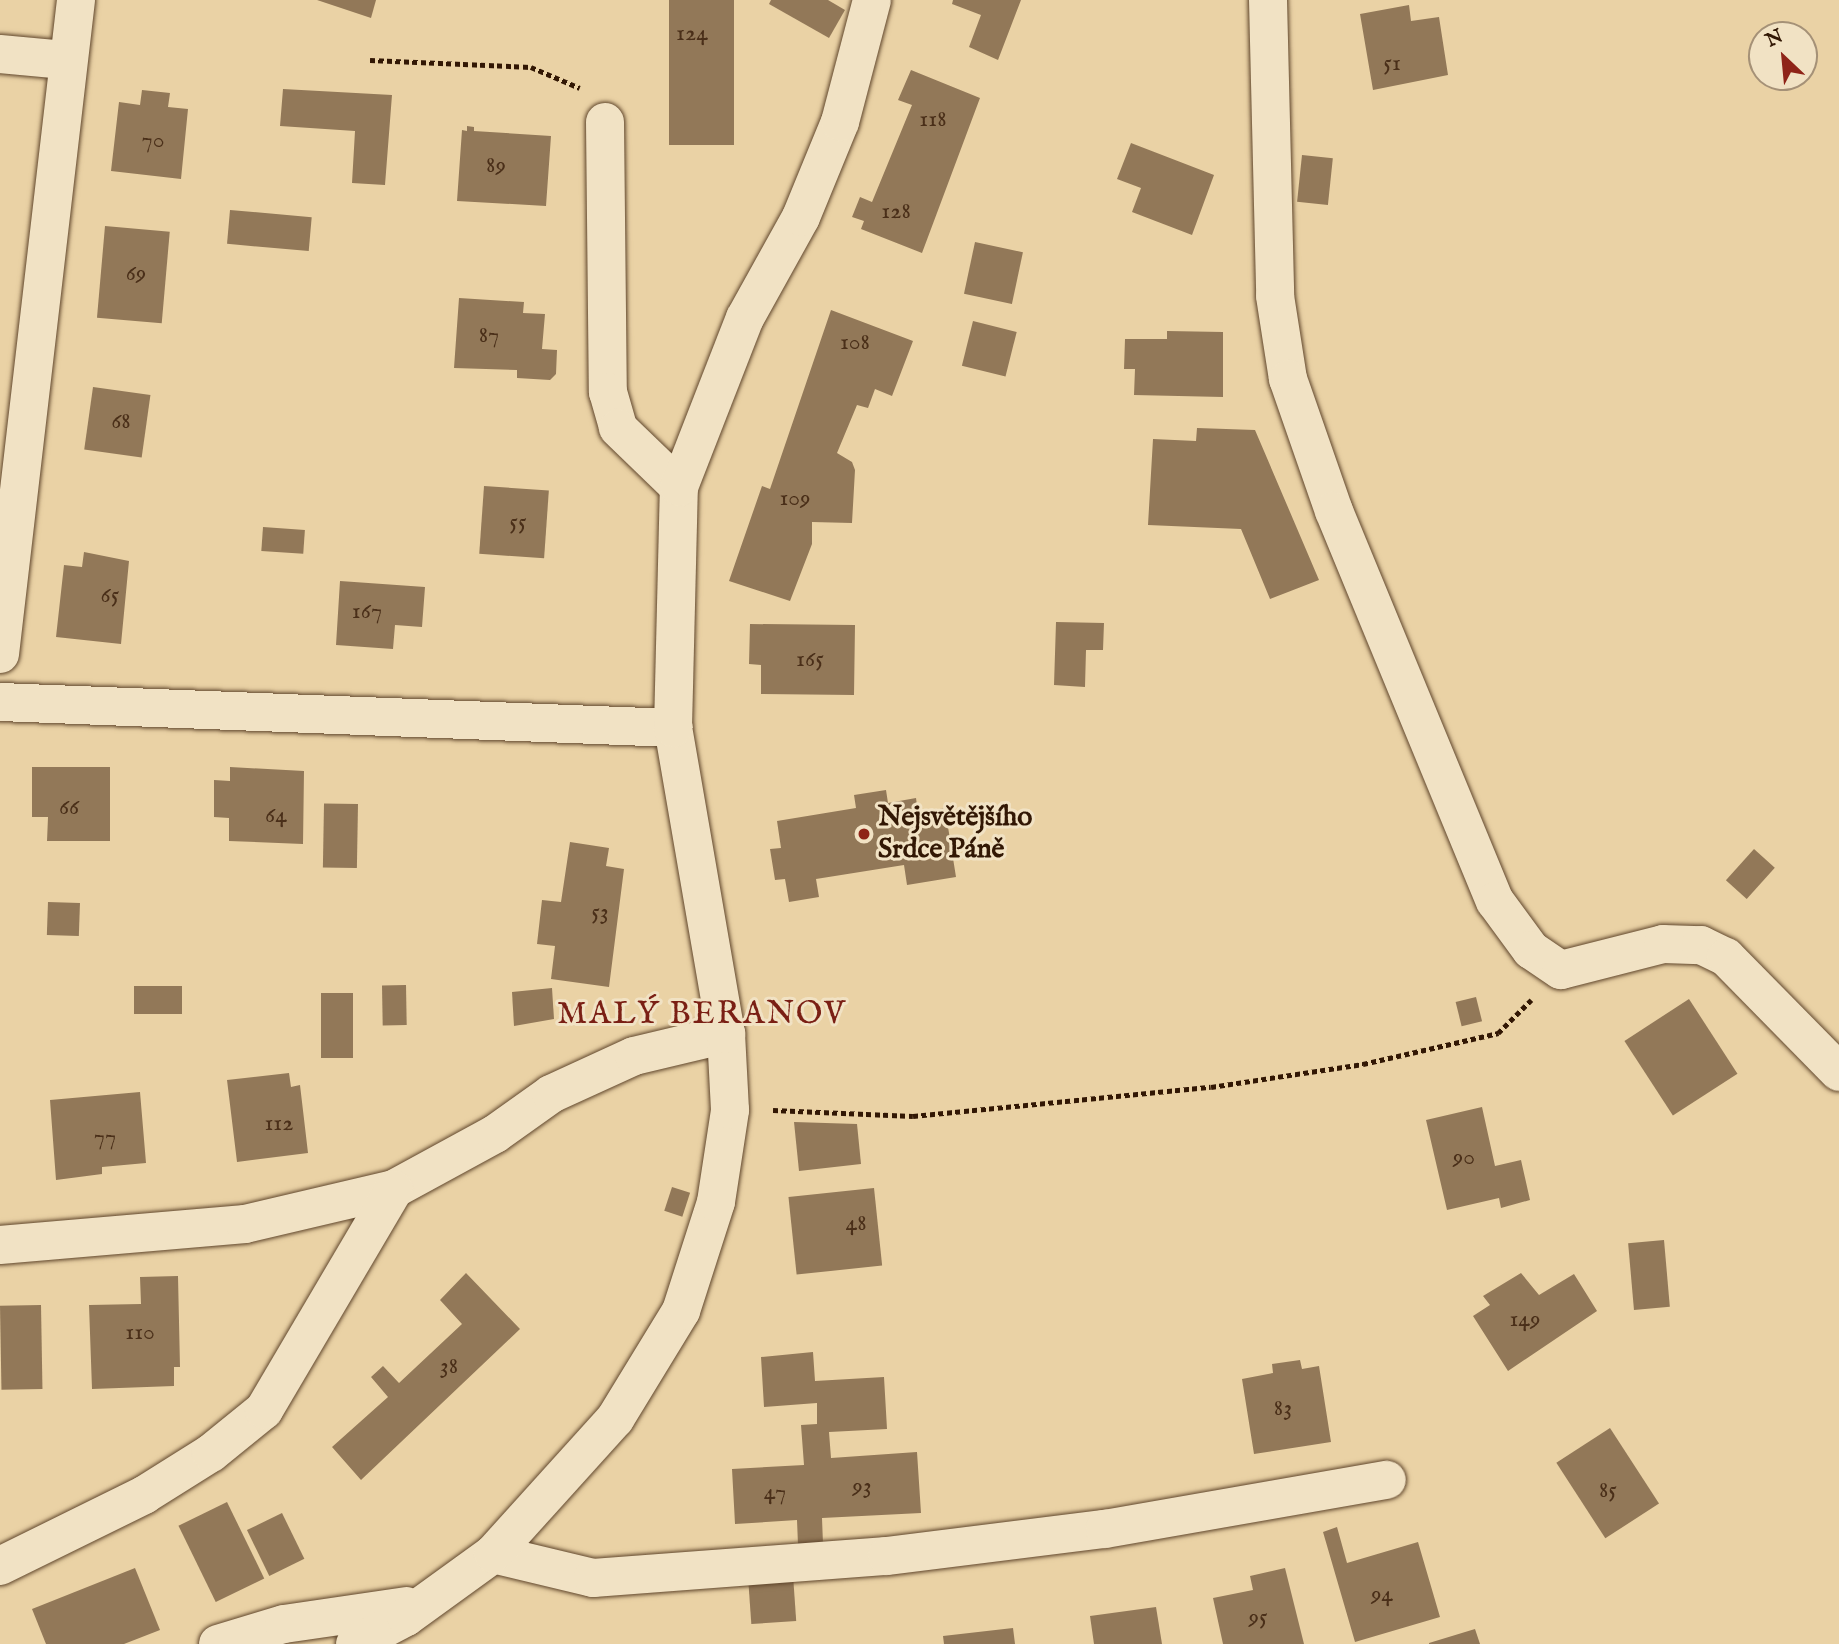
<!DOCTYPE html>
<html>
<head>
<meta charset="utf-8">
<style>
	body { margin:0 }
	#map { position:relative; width:1839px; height:1644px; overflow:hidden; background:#ead2a5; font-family:"IM FELL English",serif }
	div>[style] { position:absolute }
	.building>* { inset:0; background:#927858; transform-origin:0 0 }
	.path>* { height:4.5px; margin-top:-2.25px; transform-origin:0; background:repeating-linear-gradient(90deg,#321704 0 5px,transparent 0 8.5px) }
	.roads { filter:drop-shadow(0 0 2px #60462c) drop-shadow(0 0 2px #60462c) }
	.minor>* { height:38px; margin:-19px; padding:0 19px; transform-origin:19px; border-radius:19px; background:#f1e2c4 }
	.dots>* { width:19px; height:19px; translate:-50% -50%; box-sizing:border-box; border:4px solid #f1e2c4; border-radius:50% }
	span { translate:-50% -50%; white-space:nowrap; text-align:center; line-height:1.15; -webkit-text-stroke:6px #f1e2c4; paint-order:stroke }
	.number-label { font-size:24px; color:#4a2f19 }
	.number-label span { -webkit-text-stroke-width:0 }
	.poi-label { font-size:28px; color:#321704; font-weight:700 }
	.left { translate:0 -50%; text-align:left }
	.quarter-label { font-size:32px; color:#7a1f14; letter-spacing:2px }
	.north { position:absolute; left:1748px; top:21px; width:70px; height:70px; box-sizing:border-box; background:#f1e2c4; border:2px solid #a59177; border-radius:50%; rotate:334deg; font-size:19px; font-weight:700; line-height:28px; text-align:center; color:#321704 }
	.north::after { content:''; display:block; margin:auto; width:24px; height:32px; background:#8f2418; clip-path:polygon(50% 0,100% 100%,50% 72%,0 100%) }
</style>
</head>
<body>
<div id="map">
	<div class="building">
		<i style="clip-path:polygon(317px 0,376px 0,371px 18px)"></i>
		<i style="left:669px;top:0;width:65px;height:145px"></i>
		<i style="clip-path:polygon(771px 0,828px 0,845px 10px,829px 38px,769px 4px)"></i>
		<i style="clip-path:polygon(953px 0,1021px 0,998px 60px,969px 47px,981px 15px,952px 4px)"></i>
		<i style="clip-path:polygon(1409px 5px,1411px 21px,1439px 17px,1448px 75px,1373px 90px,1360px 14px)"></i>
		<i style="clip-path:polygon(911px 70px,980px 98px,922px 253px,861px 229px,864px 221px,852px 217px,860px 197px,872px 202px,912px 105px,898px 100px)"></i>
		<i style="clip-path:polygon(283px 89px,392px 95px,385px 185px,352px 183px,355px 131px,280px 126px)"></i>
		<i style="clip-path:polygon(142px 90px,170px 93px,168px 107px,188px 109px,181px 179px,111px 171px,119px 102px,140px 105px)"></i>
		<i style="clip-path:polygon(467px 126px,474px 127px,474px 131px,551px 136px,546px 206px,457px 201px,462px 130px,467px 131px)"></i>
		<i style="clip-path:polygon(1131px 143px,1214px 175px,1192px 235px,1132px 212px,1141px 188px,1117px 179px)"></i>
		<i style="left:1302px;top:155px;width:31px;height:47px;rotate:6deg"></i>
		<i style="left:230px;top:210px;width:82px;height:34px;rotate:5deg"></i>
		<i style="left:105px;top:226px;width:65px;height:92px;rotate:5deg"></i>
		<i style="left:975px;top:242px;width:49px;height:53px;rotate:12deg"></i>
		<i style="clip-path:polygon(459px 298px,524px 302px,523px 313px,545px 314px,542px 349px,557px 350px,556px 374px,550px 380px,517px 378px,517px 370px,454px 368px)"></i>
		<i style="clip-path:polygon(831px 310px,913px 341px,892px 396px,875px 389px,868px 408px,857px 405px,837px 453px,852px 462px,855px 470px,852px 523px,812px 522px,812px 544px,790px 601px,729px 581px,762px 486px,770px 489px)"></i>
		<i style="left:973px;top:321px;width:45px;height:46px;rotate:14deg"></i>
		<i style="clip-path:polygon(1167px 331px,1223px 332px,1223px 397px,1134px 395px,1135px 369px,1124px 369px,1125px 339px,1167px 339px)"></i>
		<i style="left:93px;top:387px;width:58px;height:63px;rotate:8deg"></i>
		<i style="clip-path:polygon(1197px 428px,1255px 430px,1319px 580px,1270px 599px,1241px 529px,1148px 525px,1153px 439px,1196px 441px)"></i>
		<i style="left:484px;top:486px;width:65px;height:68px;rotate:4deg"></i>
		<i style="left:263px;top:527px;width:42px;height:24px;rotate:4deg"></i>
		<i style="clip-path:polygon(84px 552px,129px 561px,121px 644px,56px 637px,64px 565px,82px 567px)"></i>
		<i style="clip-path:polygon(340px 581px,425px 587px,422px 627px,395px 625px,393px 649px,336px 645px)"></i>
		<i style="clip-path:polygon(1056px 622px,1104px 623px,1103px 650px,1086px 650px,1085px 687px,1054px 685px)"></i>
		<i style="clip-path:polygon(750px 624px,855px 625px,854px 695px,761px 694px,761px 665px,749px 664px)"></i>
		<i style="clip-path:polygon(32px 767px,110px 767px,110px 841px,47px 841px,48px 817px,32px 817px)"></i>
		<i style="clip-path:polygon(230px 767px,304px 771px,303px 844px,229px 841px,229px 818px,214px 817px,214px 780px,230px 781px)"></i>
		<i style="clip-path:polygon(886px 790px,888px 803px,916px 798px,918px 813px,945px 808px,956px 877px,907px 885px,904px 865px,816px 879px,819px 897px,789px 902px,785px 879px,775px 880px,770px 849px,781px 848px,777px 821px,856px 808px,854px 795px)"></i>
		<i style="left:358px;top:804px;width:64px;height:34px;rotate:91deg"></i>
		<i style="clip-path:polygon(570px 842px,609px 848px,606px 866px,624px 869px,609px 987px,551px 979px,555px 946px,537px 944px,542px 900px,561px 902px)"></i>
		<i style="left:1754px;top:849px;width:28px;height:42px;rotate:42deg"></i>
		<i style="left:48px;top:902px;width:32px;height:33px;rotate:2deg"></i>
		<i style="left:406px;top:985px;width:40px;height:24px;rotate:89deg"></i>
		<i style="left:134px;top:986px;width:48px;height:28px"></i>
		<i style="clip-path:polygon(552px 988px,554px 1019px,514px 1026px,512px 992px)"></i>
		<i style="left:321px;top:993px;width:32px;height:65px"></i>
		<i style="left:1476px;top:997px;width:25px;height:21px;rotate:76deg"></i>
		<i style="left:1689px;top:999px;width:89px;height:77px;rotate:57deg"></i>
		<i style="clip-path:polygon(289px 1073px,291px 1087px,300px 1085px,308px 1153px,237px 1162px,227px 1080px)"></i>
		<i style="clip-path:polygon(140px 1092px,146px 1163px,102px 1167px,102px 1174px,56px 1180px,50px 1100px)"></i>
		<i style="clip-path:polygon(1482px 1107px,1495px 1166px,1521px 1160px,1530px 1200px,1501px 1208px,1499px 1198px,1447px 1210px,1426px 1120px)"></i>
		<i style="clip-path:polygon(794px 1122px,857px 1124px,861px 1164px,799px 1171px)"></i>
		<i style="left:672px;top:1187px;width:19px;height:25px;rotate:18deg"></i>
		<i style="left:874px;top:1188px;width:78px;height:86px;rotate:84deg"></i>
		<i style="left:1664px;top:1240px;width:67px;height:36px;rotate:85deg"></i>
		<i style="clip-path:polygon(466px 1273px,520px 1329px,361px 1480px,332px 1447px,388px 1397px,371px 1377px,383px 1366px,399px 1383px,462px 1324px,440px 1300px)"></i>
		<i style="clip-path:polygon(1521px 1273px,1539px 1295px,1574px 1274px,1597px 1311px,1508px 1371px,1473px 1316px,1490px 1305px,1483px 1296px)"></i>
		<i style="clip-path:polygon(178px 1276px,180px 1367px,174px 1367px,174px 1386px,92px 1389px,89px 1305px,141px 1304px,140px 1277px)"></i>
		<i style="left:41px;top:1305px;width:84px;height:41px;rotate:89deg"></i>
		<i style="clip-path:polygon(813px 1352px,815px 1381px,884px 1377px,887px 1429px,829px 1432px,831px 1458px,917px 1452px,921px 1513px,822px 1518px,823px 1544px,798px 1545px,797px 1520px,735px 1524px,732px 1469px,804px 1465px,801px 1425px,817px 1424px,817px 1403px,764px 1407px,761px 1357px)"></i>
		<i style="clip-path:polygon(1300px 1360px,1302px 1369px,1319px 1366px,1331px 1442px,1254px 1454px,1242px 1379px,1273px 1373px,1272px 1364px)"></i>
		<i style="left:1610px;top:1428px;width:90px;height:64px;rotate:57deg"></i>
		<i style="left:227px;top:1502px;width:85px;height:54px;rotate:64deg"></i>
		<i style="left:282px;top:1513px;width:51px;height:39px;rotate:64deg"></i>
		<i style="clip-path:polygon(1337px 1527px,1347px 1563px,1418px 1542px,1440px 1617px,1355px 1642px,1323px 1532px)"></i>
		<i style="clip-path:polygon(135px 1568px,160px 1630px,124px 1644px,46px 1644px,32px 1609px)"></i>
		<i style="clip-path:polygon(1285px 1568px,1304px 1644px,1223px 1644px,1213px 1598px,1253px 1590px,1250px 1576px)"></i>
		<i style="left:793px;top:1575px;width:46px;height:45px;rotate:86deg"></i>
		<i style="clip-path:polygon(1156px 1607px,1162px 1644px,1094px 1644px,1090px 1616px)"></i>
		<i style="clip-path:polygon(1013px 1628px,1015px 1644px,944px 1644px,943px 1636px)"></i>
		<i style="clip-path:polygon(1475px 1629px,1480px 1644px,1429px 1644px,1429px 1643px)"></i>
	</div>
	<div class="path">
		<i style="left:370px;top:60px;width:161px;rotate:2.5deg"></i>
		<i style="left:531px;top:67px;width:53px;rotate:23.2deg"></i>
		<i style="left:773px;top:1110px;width:140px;rotate:2.5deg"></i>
		<i style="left:913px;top:1116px;width:299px;rotate:-5.6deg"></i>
		<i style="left:1211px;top:1087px;width:154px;rotate:-8.6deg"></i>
		<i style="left:1363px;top:1064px;width:139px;rotate:-12.9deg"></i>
		<i style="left:1498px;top:1033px;width:47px;rotate:-45deg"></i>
	</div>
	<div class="roads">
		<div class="minor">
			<i style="left:1268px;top:0;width:296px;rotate:88.6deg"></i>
			<i style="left:1275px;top:296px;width:84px;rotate:81.1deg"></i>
			<i style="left:1288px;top:379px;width:140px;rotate:70.8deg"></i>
			<i style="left:1334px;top:511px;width:422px;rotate:67.6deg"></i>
			<i style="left:1495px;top:901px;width:61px;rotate:53.7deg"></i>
			<i style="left:1531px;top:950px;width:36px;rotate:34deg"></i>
			<i style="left:1561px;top:970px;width:105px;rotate:-14.3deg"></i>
			<i style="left:1663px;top:944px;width:38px;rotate:2deg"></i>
			<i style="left:1701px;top:945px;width:28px;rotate:26deg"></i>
			<i style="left:1726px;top:957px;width:161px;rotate:45.5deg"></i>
			<i style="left:0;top:54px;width:65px;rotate:5.3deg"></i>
			<i style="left:605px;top:122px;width:270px;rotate:89.4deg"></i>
			<i style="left:608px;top:392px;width:37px;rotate:74deg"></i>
			<i style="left:618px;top:428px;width:85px;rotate:44deg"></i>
			<i style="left:0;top:654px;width:658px;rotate:-83.37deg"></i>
			<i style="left:0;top:702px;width:674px;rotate:2.21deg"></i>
			<i style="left:0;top:1245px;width:246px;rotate:-4.9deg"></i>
			<i style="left:245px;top:1224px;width:153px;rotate:-13.2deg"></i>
			<i style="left:394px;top:1189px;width:115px;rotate:-28.6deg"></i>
			<i style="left:495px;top:1134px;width:69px;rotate:-35.5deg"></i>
			<i style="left:551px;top:1094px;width:91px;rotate:-24.6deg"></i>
			<i style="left:634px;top:1056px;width:95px;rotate:-13.4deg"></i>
			<i style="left:493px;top:1554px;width:103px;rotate:13.5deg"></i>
			<i style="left:593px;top:1578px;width:295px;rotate:-4.3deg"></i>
			<i style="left:887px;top:1556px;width:220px;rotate:-7.1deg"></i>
			<i style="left:1105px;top:1529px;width:286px;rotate:-9.9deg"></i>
			<i style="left:0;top:1566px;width:161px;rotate:-26.2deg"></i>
			<i style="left:144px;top:1495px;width:79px;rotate:-32.1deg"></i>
			<i style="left:211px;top:1453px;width:68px;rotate:-39.1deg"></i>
			<i style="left:264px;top:1410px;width:256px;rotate:-59.5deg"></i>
			<i style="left:218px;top:1644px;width:69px;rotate:-16.9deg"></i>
			<i style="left:284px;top:1624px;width:124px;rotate:-8.3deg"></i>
			<i style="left:355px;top:1644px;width:58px;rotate:-27.9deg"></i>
			<i style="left:406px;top:1617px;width:107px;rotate:-35.9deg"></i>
			<i style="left:493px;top:1554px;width:182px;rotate:-47.9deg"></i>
			<i style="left:615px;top:1419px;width:127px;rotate:-58.6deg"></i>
			<i style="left:681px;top:1311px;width:114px;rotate:-72.2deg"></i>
			<i style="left:716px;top:1202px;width:93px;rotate:-81.3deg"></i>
			<i style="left:730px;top:1110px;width:76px;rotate:-93deg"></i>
			<i style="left:726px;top:1034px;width:311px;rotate:-99.8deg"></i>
			<i style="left:673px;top:728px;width:241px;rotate:-88.6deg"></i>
			<i style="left:679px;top:487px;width:181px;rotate:-68.7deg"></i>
			<i style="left:745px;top:318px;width:115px;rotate:-61deg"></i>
			<i style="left:801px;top:217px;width:103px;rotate:-67.7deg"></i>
			<i style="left:840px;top:122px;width:126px;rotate:-75.3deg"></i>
		</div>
	</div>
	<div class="dots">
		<i style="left:864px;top:834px;background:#8f2418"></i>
	</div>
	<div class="number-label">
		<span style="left:692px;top:34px">124</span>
		<span style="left:1392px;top:64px">51</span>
		<span style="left:933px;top:120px">118</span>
		<span style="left:153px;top:141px">70</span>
		<span style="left:496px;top:166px">89</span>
		<span style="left:896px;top:212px">128</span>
		<span style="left:136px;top:274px">69</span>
		<span style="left:489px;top:336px">87</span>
		<span style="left:855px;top:343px">108</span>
		<span style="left:121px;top:422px">68</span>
		<span style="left:795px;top:499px">109</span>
		<span style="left:518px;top:523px">55</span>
		<span style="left:110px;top:596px">65</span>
		<span style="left:367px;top:612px">167</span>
		<span style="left:810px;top:660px">165</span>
		<span style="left:69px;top:808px">66</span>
		<span style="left:276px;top:816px">64</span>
		<span style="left:600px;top:913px">53</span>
		<span style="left:279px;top:1124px">112</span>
		<span style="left:105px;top:1138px">77</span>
		<span style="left:1464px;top:1158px">90</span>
		<span style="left:856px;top:1224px">48</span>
		<span style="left:1525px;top:1320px">149</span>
		<span style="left:140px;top:1333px">110</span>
		<span style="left:449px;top:1367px">38</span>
		<span style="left:1283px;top:1409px">83</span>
		<span style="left:862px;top:1487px">93</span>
		<span style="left:1608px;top:1491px">85</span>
		<span style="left:775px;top:1493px">47</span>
		<span style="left:1382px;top:1595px">94</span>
		<span style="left:1258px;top:1618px">95</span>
	</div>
	<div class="poi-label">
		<span class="left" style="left:878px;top:834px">Nejsvětějšího<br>Srdce Páně</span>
	</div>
	<div class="quarter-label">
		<span style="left:702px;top:1015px">MALÝ BERANOV</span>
	</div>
	<div class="north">N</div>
</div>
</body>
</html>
